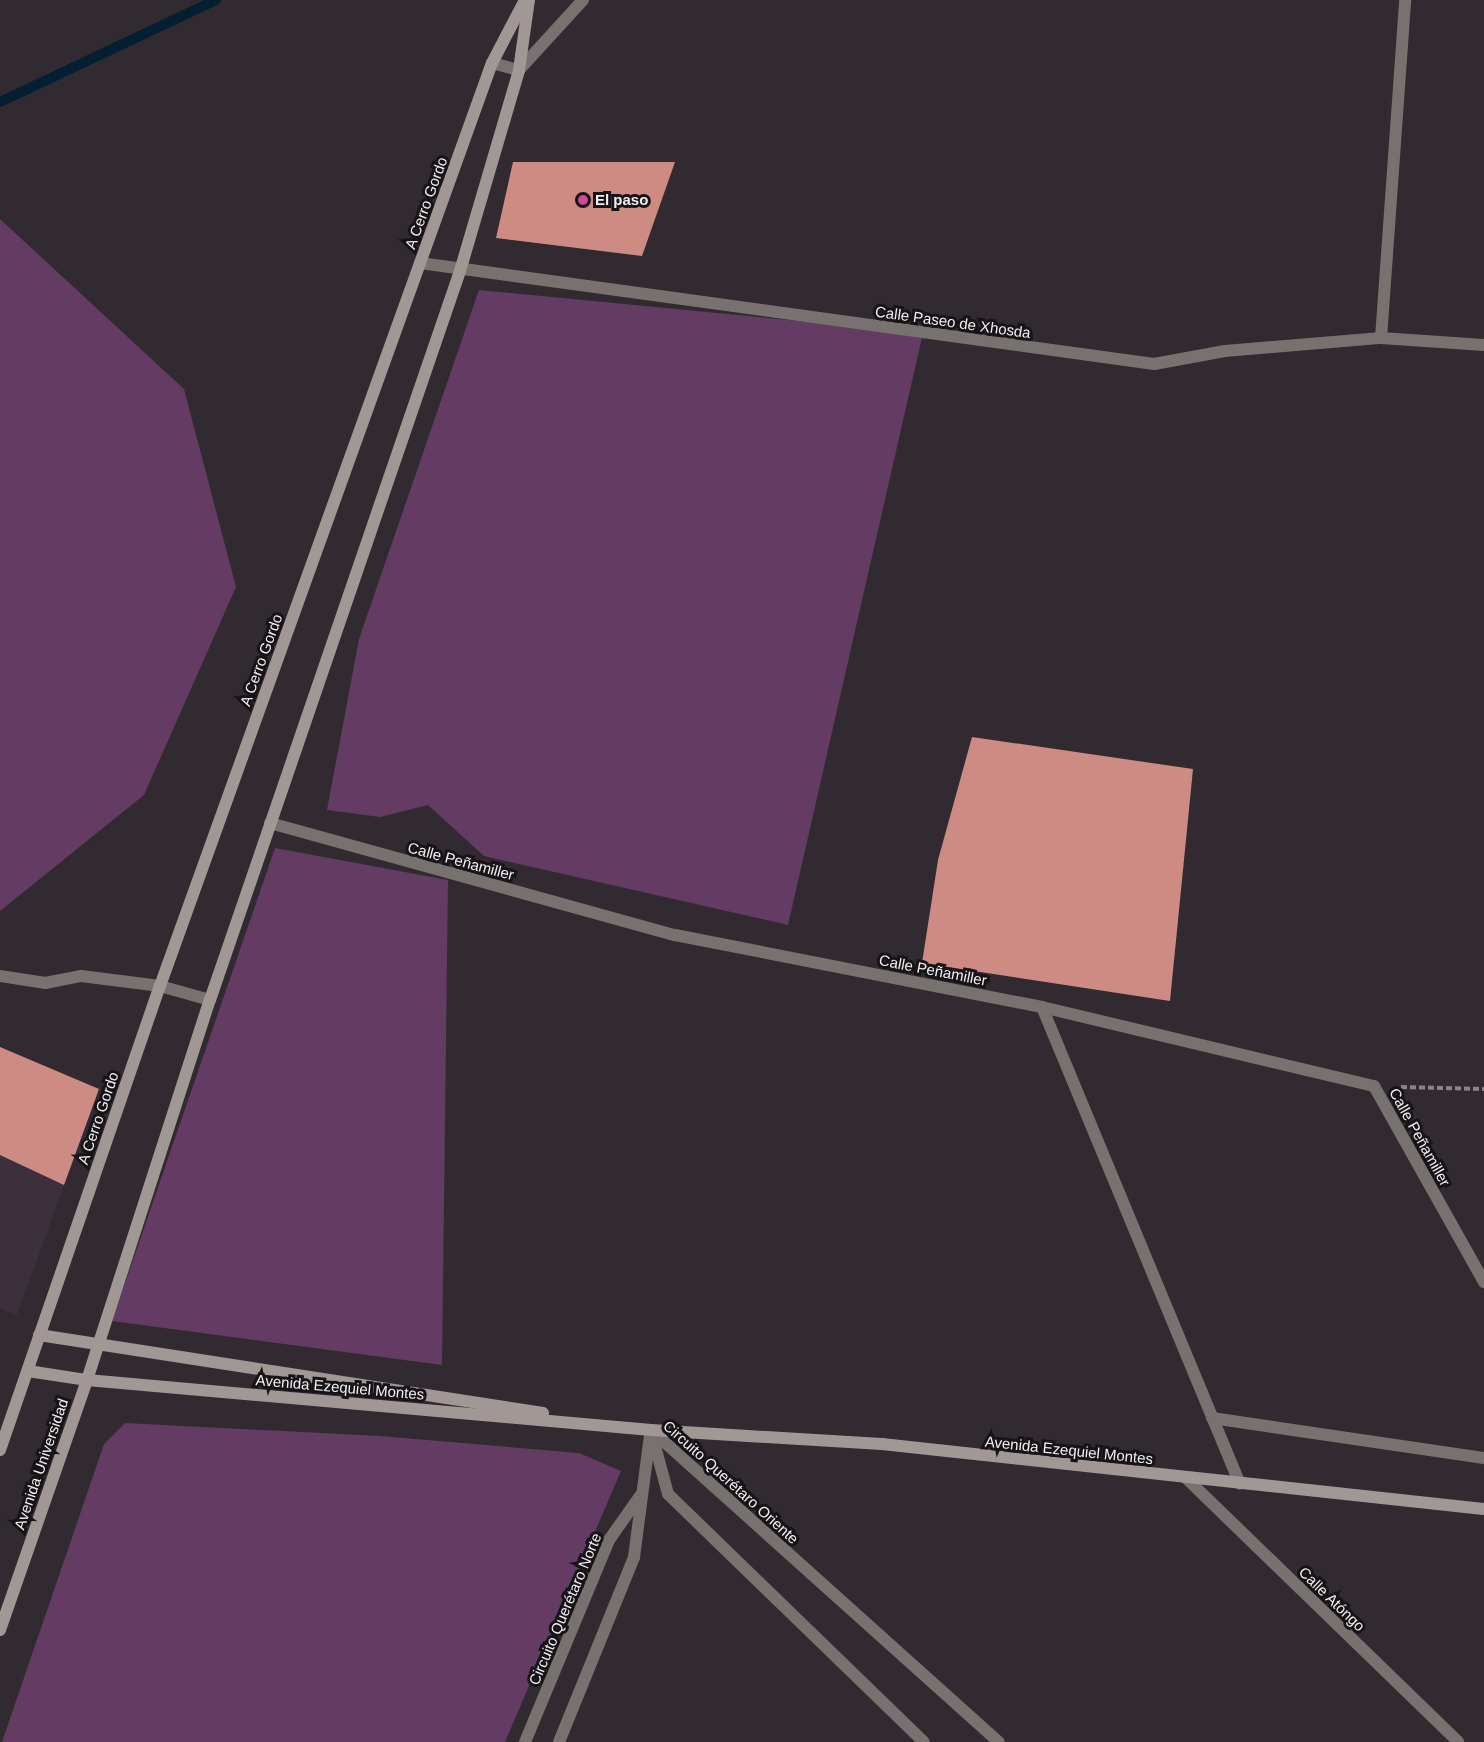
<!DOCTYPE html>
<html>
<head>
<meta charset="utf-8">
<style>
	body { margin:0 }
	#map { position:relative; width:1484px; height:1742px; overflow:hidden; background:#312a31; font-family:Helvetica,sans-serif }
	div>[style] { position:absolute }
	.built>* { inset:0; background:#3c303c }
	.green>* { inset:0; background:#633b63 }
	.stream>* { height:10px; margin:-5px; padding:0 5px; transform-origin:5px; border-radius:5px; background:#051f32 }
	.building>* { inset:0; background:#ce8b83 }
	.path>* { height:4px; margin-top:-2px; transform-origin:0; background:repeating-linear-gradient(90deg,#8a8489 0 6px,transparent 0 9px) }
	.street>* { height:12px; margin:-6px; padding:0 6px; transform-origin:6px; border-radius:6px; background:#777270 }
	.secondary>* { height:12px; margin:-6px; padding:0 6px; transform-origin:6px; border-radius:6px; background:#a19896 }
	.dots>* { width:16px; height:16px; translate:-50% -50%; box-sizing:border-box; border:3px solid #171417; border-radius:50% }
	span { translate:-50% -50%; white-space:nowrap; text-align:center; line-height:1.15; -webkit-text-stroke:6px #171417; paint-order:stroke }
	.poi-label { font-size:15px; color:#f2edf1; font-weight:700 }
	.left { translate:0 -50%; text-align:left }
	.street-label { font-size:15px; color:#f2edf1 }
</style>
</head>
<body>
<div id="map">
	<div class="built">
		<i style="clip-path:polygon(0 1047px,99px 1089px,17px 1315px,0 1309px)"></i>
	</div>
	<div class="green">
		<i style="clip-path:polygon(0 219px,184px 389px,236px 587px,144px 795px,0 911px)"></i>
		<i style="clip-path:polygon(479px 290px,923px 333px,788px 925px,484px 856px,428px 805px,380px 817px,327px 810px,359px 639px)"></i>
		<i style="clip-path:polygon(275px 848px,448px 880px,442px 1365px,112px 1321px)"></i>
		<i style="clip-path:polygon(125px 1423px,380px 1436px,579px 1453px,621px 1471px,505px 1742px,2px 1742px,104px 1444px)"></i>
	</div>
	<div class="stream">
		<i style="left:0;top:102px;width:239px;rotate:-25.3deg"></i>
	</div>
	<div class="building">
		<i style="clip-path:polygon(513px 162px,675px 162px,642px 256px,496px 238px)"></i>
		<i style="clip-path:polygon(972px 737px,1193px 769px,1170px 1001px,922px 963px,938px 860px)"></i>
		<i style="clip-path:polygon(0 1047px,99px 1089px,64px 1185px,0 1155px)"></i>
	</div>
	<div class="path">
		<i style="left:1401px;top:1087px;width:83px;rotate:1.4deg"></i>
	</div>
	<div class="street">
		<i style="left:492px;top:63px;width:28px;rotate:15deg"></i>
		<i style="left:519px;top:70px;width:95px;rotate:-47.6deg"></i>
		<i style="left:420px;top:263px;width:741px;rotate:7.83deg"></i>
		<i style="left:1154px;top:364px;width:72px;rotate:-10.4deg"></i>
		<i style="left:1225px;top:351px;width:157px;rotate:-4.8deg"></i>
		<i style="left:1381px;top:338px;width:103px;rotate:3.9deg"></i>
		<i style="left:1381px;top:338px;width:339px;rotate:-85.9deg"></i>
		<i style="left:270px;top:823px;width:420px;rotate:15.5deg"></i>
		<i style="left:675px;top:935px;width:374px;rotate:11.1deg"></i>
		<i style="left:1042px;top:1007px;width:341px;rotate:13.4deg"></i>
		<i style="left:1374px;top:1086px;width:225px;rotate:60.7deg"></i>
		<i style="left:0;top:976px;width:46px;rotate:8.8deg"></i>
		<i style="left:45px;top:983px;width:37px;rotate:-11deg"></i>
		<i style="left:81px;top:976px;width:80px;rotate:7.2deg"></i>
		<i style="left:160px;top:986px;width:52px;rotate:15.6deg"></i>
		<i style="left:1042px;top:1007px;width:516px;rotate:67.46deg"></i>
		<i style="left:1212px;top:1418px;width:275px;rotate:8.4deg"></i>
		<i style="left:651px;top:1430px;width:467px;rotate:41.9deg"></i>
		<i style="left:651px;top:1431px;width:65px;rotate:74.9deg"></i>
		<i style="left:668px;top:1494px;width:356px;rotate:44.1deg"></i>
		<i style="left:1186px;top:1478px;width:379px;rotate:44.1deg"></i>
		<i style="left:525px;top:1742px;width:219px;rotate:-67.4deg"></i>
		<i style="left:609px;top:1540px;width:54px;rotate:-54.8deg"></i>
		<i style="left:559px;top:1742px;width:200px;rotate:-67.9deg"></i>
		<i style="left:634px;top:1557px;width:123px;rotate:-82.5deg"></i>
	</div>
	<div class="secondary">
		<i style="left:39px;top:1335px;width:510px;rotate:8.8deg"></i>
		<i style="left:28px;top:1371px;width:60px;rotate:8.7deg"></i>
		<i style="left:87px;top:1380px;width:566px;rotate:5.07deg"></i>
		<i style="left:651px;top:1430px;width:231px;rotate:3.5deg"></i>
		<i style="left:882px;top:1444px;width:605px;rotate:6.16deg"></i>
		<i style="left:0;top:1450px;width:491px;rotate:-71deg"></i>
		<i style="left:160px;top:986px;width:981px;rotate:-70.22deg"></i>
		<i style="left:492px;top:63px;width:71px;rotate:-62.4deg"></i>
		<i style="left:0;top:1630px;width:265px;rotate:-70.8deg"></i>
		<i style="left:87px;top:1380px;width:399px;rotate:-72.1deg"></i>
		<i style="left:210px;top:1000px;width:771px;rotate:-71.07deg"></i>
		<i style="left:460px;top:271px;width:209px;rotate:-73.6deg"></i>
		<i style="left:519px;top:70px;width:71px;rotate:-81.9deg"></i>
	</div>
	<div class="dots">
		<i style="left:583px;top:200px;background:#d1479c"></i>
	</div>
	<div class="poi-label">
		<span class="left" style="left:595px;top:200px">El paso</span>
	</div>
	<div class="street-label">
		<span style="left:426px;top:203px;rotate:-70deg">A Cerro Gordo</span>
		<span style="left:953px;top:322px;rotate:8deg">Calle Paseo de Xhosda</span>
		<span style="left:261px;top:660px;rotate:-70deg">A Cerro Gordo</span>
		<span style="left:461px;top:861px;rotate:15deg">Calle Peñamiller</span>
		<span style="left:933px;top:970px;rotate:11deg">Calle Peñamiller</span>
		<span style="left:98px;top:1118px;rotate:-71deg">A Cerro Gordo</span>
		<span style="left:1420px;top:1137px;rotate:61deg">Calle Peñamiller</span>
		<span style="left:340px;top:1387px;rotate:5deg">Avenida Ezequiel Montes</span>
		<span style="left:1069px;top:1450px;rotate:6deg">Avenida Ezequiel Montes</span>
		<span style="left:41px;top:1464px;rotate:-71deg">Avenida Universidad</span>
		<span style="left:731px;top:1482px;rotate:42deg">Circuito Querétaro Oriente</span>
		<span style="left:1332px;top:1599px;rotate:44deg">Calle Atóngo</span>
		<span style="left:565px;top:1609px;rotate:-67deg">Circuito Querétaro Norte</span>
	</div>
</div>
</body>
</html>
